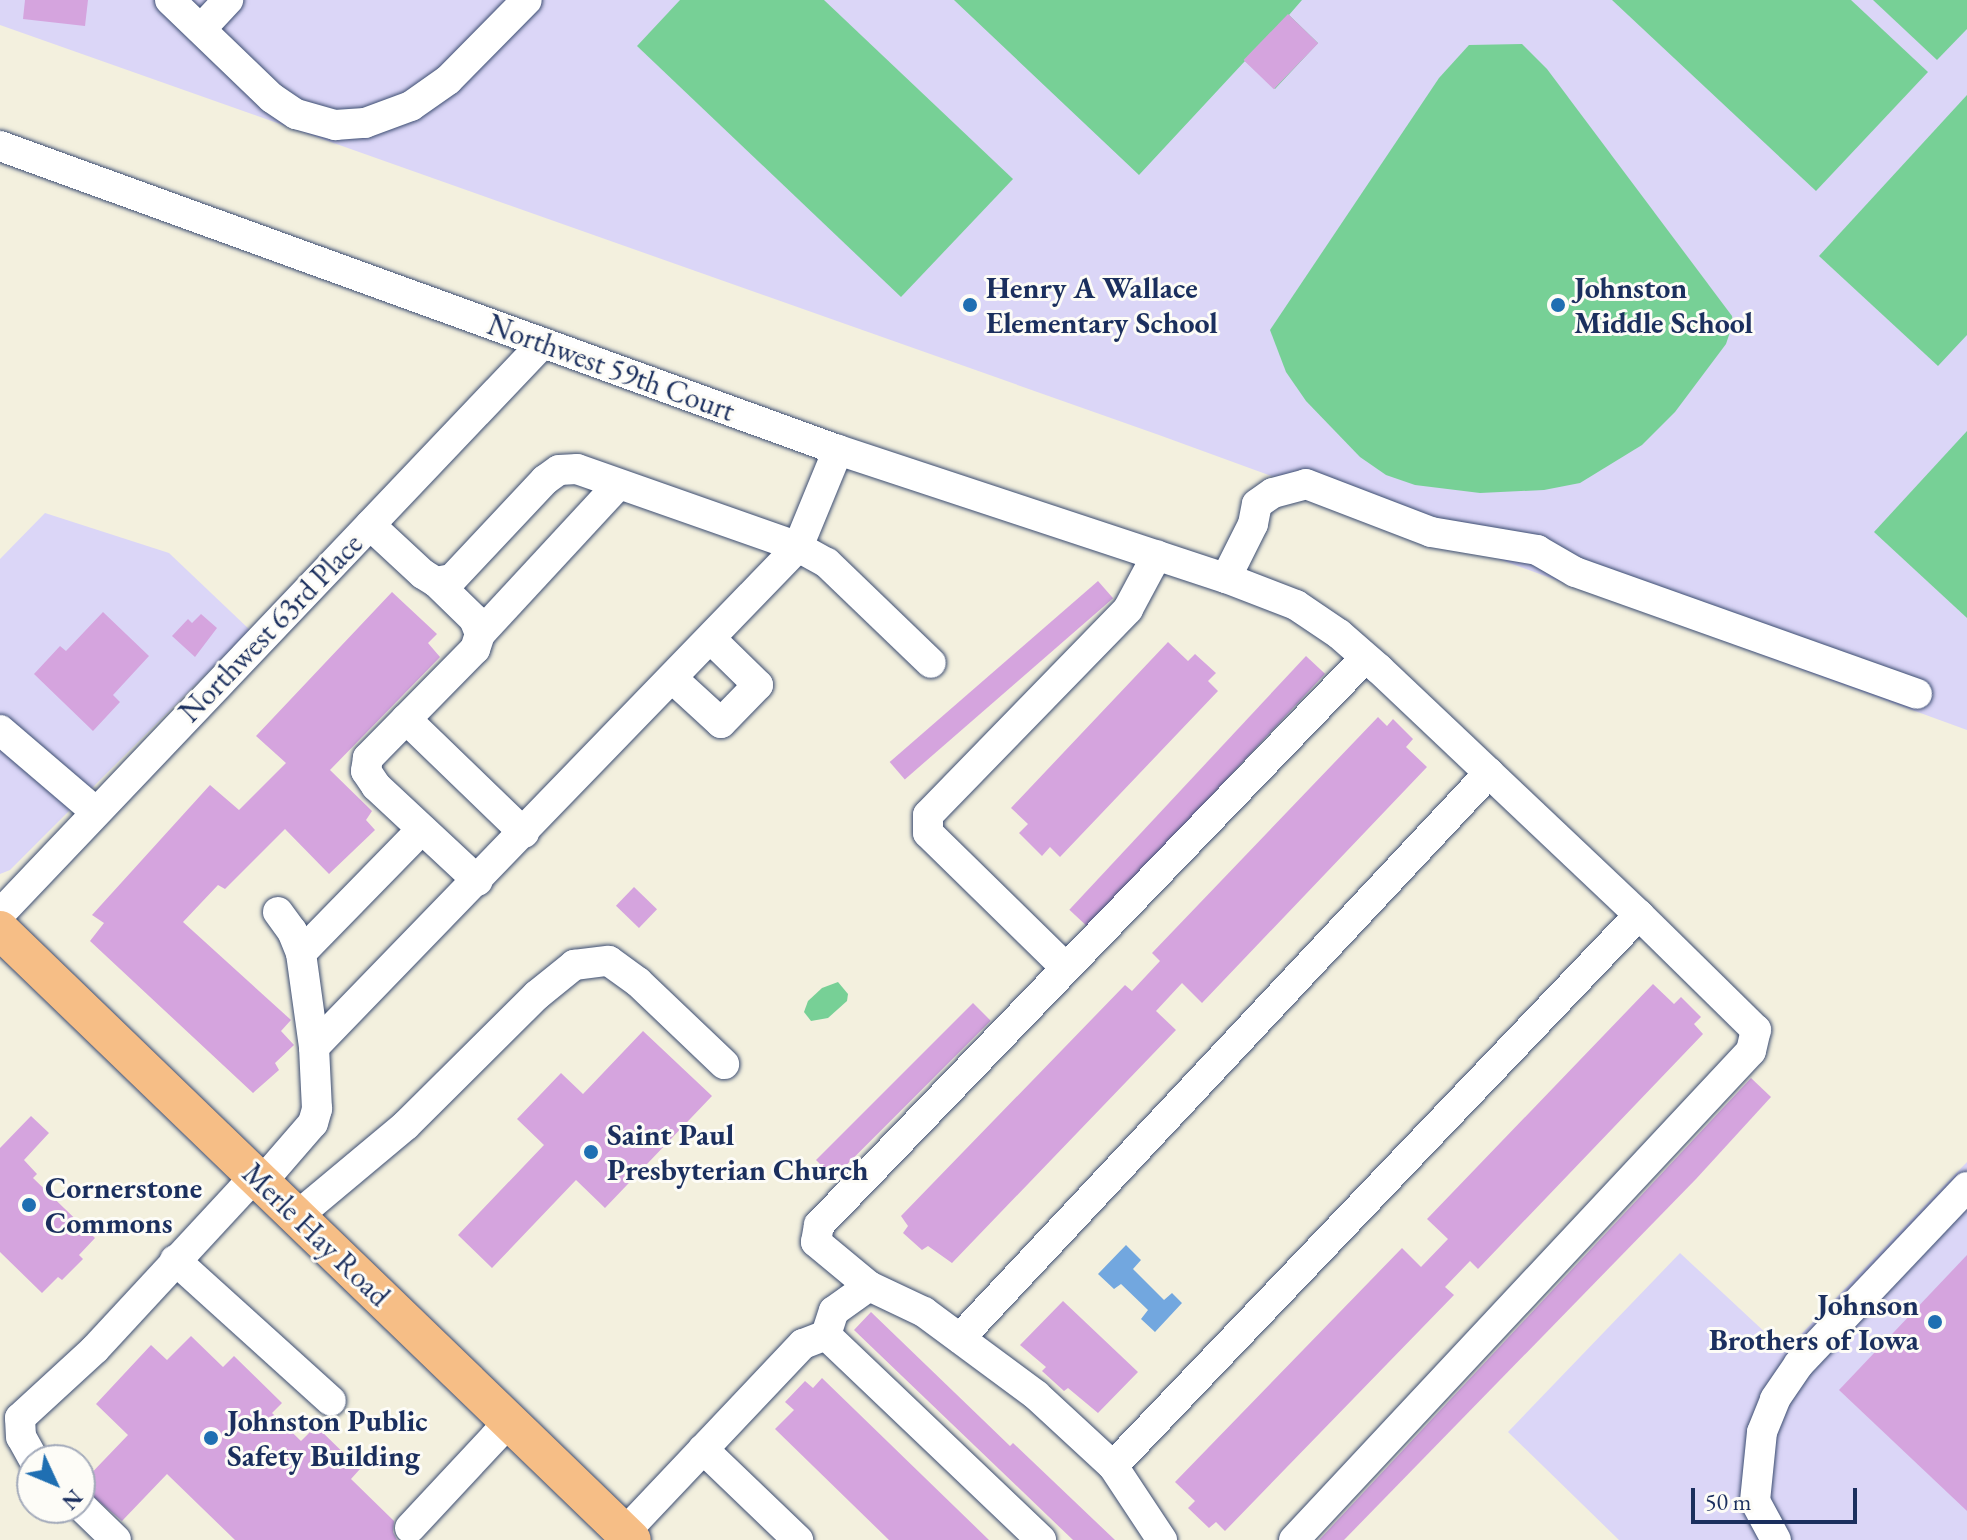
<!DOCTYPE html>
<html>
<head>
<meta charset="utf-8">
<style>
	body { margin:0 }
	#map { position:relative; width:1967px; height:1540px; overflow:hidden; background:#f3f0de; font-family:"EB Garamond",serif }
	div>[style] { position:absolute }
	.built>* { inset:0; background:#dbd6f7 }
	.green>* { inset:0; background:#77d096 }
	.water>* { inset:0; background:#72a7df }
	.building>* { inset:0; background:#d5a4de; transform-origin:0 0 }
	.roads { filter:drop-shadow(0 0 2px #3b4c71) drop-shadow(0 0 2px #3b4c71) }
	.minor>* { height:30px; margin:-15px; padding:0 15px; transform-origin:15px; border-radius:15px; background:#fff }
	.major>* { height:38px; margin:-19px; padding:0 19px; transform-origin:19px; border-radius:19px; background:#f6be86 }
	.dots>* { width:22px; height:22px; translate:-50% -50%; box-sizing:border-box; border:4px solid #fdfcf7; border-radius:50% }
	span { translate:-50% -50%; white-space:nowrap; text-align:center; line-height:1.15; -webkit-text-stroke:6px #fdfcf7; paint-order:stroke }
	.poi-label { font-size:30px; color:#1b2f5e; font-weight:700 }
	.left { translate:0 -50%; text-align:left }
	.right { translate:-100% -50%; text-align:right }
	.street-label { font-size:30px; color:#1b2f5e }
	.north { position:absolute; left:16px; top:1444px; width:80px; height:80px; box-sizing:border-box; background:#fdfcf7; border:2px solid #a3aaba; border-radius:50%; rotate:134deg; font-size:22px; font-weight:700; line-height:32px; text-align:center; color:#1b2f5e }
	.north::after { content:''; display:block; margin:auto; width:28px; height:36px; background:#1f6fb2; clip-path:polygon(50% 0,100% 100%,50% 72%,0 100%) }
	.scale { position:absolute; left:1691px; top:1488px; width:166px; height:36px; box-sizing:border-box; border:4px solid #1b2f5e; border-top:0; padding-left:10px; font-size:24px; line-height:28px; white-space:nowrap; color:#1b2f5e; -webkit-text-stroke:6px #fdfcf7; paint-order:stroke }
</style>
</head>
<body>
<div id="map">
	<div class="built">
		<i style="clip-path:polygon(0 0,1967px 0,1967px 730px,1159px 435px,0 25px)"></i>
		<i style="clip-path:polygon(45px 513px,169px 553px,250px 630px,10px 870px,0 874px,0 559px)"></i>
		<i style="clip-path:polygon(1967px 1162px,1967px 1540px,1619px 1540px,1508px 1432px,1680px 1253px,1785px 1351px)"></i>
	</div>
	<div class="green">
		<i style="clip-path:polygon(680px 0,824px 0,1013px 179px,901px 297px,637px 46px)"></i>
		<i style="clip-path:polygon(954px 0,1302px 0,1289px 15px,1318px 43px,1275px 89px,1245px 61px,1139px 175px)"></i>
		<i style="clip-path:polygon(1612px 0,1851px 0,1928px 72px,1816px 191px)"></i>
		<i style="clip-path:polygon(1873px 0,1967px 0,1967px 29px,1937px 60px)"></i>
		<i style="clip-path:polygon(1522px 44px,1547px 69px,1732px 316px,1733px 323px,1726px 344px,1675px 412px,1642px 445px,1580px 483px,1544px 490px,1480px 493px,1415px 485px,1386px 475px,1360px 457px,1306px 401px,1286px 372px,1270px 330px,1439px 78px,1469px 45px)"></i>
		<i style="clip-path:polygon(1967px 95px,1967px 335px,1938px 366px,1819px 256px)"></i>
		<i style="clip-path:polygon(1967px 431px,1967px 618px,1874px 532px)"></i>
		<i style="clip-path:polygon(838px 982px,848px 994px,847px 1001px,828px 1018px,811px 1021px,804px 1012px,808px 1001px,822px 988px)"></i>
	</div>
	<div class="water">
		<i style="clip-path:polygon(1126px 1245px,1141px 1260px,1133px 1269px,1164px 1300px,1172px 1293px,1182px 1303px,1155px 1332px,1141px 1319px,1148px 1310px,1121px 1284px,1114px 1289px,1098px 1274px)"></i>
	</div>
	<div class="building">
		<i style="clip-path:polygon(25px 0,88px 0,85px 26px,23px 19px)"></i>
		<i style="left:1288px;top:14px;width:42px;height:64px;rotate:44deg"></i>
		<i style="left:1098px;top:581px;width:23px;height:276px;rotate:49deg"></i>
		<i style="clip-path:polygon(392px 592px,437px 634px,428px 643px,440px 657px,330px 770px,372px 811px,366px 820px,375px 830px,329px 874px,285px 829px,225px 889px,218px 885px,183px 922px,291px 1020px,281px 1031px,294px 1045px,275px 1063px,279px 1070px,253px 1093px,90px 941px,104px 923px,92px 915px,210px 785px,239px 810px,286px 763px,256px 736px)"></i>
		<i style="clip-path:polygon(103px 612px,149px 656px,113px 695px,120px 702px,93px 731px,34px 674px,60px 646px,66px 651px)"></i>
		<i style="clip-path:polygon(201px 614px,217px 628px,195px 657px,172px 636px,188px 619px,192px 623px)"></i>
		<i style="clip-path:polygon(1168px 642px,1188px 661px,1195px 654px,1216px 673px,1208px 681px,1218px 691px,1060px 857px,1050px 847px,1042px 856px,1019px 833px,1028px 824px,1011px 808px)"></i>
		<i style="left:1306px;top:656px;width:26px;height:347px;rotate:43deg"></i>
		<i style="clip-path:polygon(1378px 717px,1387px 726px,1393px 719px,1413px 739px,1406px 747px,1427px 767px,1202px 1003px,1182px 983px,1156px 1011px,1176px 1030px,952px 1263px,928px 1246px,922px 1250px,903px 1233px,908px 1226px,901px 1216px,1125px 985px,1132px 991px,1160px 961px,1152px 953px)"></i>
		<i style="left:634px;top:887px;width:32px;height:26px;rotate:44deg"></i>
		<i style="clip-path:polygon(1653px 984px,1674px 1004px,1681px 997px,1701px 1017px,1694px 1024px,1703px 1034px,1478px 1269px,1470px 1261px,1445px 1287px,1454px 1295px,1225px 1531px,1216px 1522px,1209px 1528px,1188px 1508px,1195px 1501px,1175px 1482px,1402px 1248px,1421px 1267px,1448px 1239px,1427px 1219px)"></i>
		<i style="left:973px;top:1003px;width:25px;height:222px;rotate:45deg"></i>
		<i style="clip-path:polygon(643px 1031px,712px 1096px,605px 1208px,576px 1180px,492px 1268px,458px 1235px,544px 1145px,517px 1119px,561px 1073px,583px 1094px)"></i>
		<i style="clip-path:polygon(1751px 1078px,1771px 1097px,1696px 1179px,1344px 1540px,1319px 1540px)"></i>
		<i style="clip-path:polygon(31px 1116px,49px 1133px,24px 1160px,37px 1174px,33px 1178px,95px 1238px,79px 1255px,83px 1259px,62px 1280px,58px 1277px,42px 1293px,0 1252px,0 1148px)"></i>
		<i style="clip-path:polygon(1967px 1255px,1967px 1511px,1839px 1390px)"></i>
		<i style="clip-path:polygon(1063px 1301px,1138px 1372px,1098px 1413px,1068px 1388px,1064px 1391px,1042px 1371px,1046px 1367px,1020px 1345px)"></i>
		<i style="clip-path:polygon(871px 1312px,1010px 1446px,1013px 1443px,1115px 1540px,1073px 1540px,854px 1330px)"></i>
		<i style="clip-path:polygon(191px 1336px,223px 1367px,234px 1356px,282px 1403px,272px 1413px,301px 1441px,316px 1426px,360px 1469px,351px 1479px,394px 1521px,393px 1532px,397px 1540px,235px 1540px,167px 1474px,122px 1521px,80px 1485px,128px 1435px,96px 1404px,151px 1345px,167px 1360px)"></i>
		<i style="clip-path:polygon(822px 1378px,989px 1540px,889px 1540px,775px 1429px,794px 1410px,785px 1402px,805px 1381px,813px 1388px)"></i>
	</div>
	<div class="roads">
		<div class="minor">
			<i style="left:170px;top:0;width:141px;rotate:43.9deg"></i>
			<i style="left:272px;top:98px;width:29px;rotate:34deg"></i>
			<i style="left:296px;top:114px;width:41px;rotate:15.8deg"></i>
			<i style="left:335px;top:125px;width:30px;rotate:-4deg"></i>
			<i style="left:365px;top:123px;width:49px;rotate:-20.3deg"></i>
			<i style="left:411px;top:106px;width:45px;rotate:-35.1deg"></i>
			<i style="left:448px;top:80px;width:112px;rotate:-45.4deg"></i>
			<i style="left:201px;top:29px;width:40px;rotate:-47deg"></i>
			<i style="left:0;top:146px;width:891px;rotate:19.94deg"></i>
			<i style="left:838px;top:450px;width:409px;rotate:18.3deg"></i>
			<i style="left:1226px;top:578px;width:75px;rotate:21.1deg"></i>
			<i style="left:1296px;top:605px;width:52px;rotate:34deg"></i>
			<i style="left:1339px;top:634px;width:53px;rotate:41.2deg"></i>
			<i style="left:1379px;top:669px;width:358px;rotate:43.4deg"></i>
			<i style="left:1639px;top:915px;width:762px;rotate:133.67deg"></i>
			<i style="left:370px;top:525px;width:72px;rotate:42.8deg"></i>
			<i style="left:423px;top:574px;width:15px;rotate:32deg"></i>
			<i style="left:436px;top:582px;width:16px;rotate:-11deg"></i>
			<i style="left:452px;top:579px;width:136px;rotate:-46.8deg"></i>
			<i style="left:545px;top:480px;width:17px;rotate:-36deg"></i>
			<i style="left:559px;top:470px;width:18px;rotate:-3deg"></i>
			<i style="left:577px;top:469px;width:234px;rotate:19.4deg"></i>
			<i style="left:798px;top:547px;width:33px;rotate:29deg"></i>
			<i style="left:827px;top:563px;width:144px;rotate:43.9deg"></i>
			<i style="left:1226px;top:578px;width:60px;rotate:-63.4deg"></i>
			<i style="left:1253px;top:524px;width:20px;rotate:-79deg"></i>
			<i style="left:1257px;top:504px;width:19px;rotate:-35deg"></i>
			<i style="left:1273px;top:493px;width:34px;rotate:-15deg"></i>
			<i style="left:1306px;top:484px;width:134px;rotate:21deg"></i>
			<i style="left:1431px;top:532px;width:108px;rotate:9.6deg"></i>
			<i style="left:1537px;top:550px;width:44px;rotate:30.1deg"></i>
			<i style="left:1575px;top:572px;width:363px;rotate:19.6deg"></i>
			<i style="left:436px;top:582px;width:53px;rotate:44.2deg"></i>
			<i style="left:474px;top:619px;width:16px;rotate:68deg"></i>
			<i style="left:480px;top:634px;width:16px;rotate:108deg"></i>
			<i style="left:475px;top:649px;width:153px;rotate:134.5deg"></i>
			<i style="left:368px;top:758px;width:13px;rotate:99deg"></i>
			<i style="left:366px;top:771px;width:18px;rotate:56deg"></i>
			<i style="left:376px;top:786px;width:139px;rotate:43deg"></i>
			<i style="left:480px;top:634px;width:203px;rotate:-47.2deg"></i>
			<i style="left:673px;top:679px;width:65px;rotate:42.5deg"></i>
			<i style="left:721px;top:723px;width:53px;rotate:-45.8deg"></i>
			<i style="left:758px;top:685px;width:64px;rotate:-135.6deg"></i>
			<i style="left:406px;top:719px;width:164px;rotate:44deg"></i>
			<i style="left:0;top:730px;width:126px;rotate:40.5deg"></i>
			<i style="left:278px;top:912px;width:24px;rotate:54deg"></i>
			<i style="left:292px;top:931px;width:24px;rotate:68deg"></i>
			<i style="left:0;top:914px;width:788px;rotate:-46.44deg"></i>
			<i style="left:1066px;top:968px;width:193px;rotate:-135.6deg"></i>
			<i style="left:928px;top:833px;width:18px;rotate:-90deg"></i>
			<i style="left:928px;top:815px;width:287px;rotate:-45.8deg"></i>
			<i style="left:1128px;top:609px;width:61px;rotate:-61.8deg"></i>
			<i style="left:314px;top:1047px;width:95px;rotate:-97.9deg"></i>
			<i style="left:301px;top:953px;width:173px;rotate:-45.7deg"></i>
			<i style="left:261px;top:1183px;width:79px;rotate:-49.1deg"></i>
			<i style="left:313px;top:1123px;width:15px;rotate:-74deg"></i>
			<i style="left:317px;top:1109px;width:62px;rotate:-92.8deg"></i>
			<i style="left:314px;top:1047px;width:696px;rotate:-45.93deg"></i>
			<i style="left:798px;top:547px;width:105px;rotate:-67.6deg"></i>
			<i style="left:296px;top:1217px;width:143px;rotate:-39.9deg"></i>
			<i style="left:406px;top:1125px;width:185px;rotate:-44.8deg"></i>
			<i style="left:537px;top:995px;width:48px;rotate:-39deg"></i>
			<i style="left:574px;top:965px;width:35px;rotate:-7deg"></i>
			<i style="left:609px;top:961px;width:36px;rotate:36deg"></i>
			<i style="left:638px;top:982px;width:119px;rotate:43.6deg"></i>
			<i style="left:175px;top:1260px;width:210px;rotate:42.1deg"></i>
			<i style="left:869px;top:1286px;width:69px;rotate:-140.3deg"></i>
			<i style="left:816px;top:1242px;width:17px;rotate:-80deg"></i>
			<i style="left:819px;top:1225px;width:787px;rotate:-46.08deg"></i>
			<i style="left:826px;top:1335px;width:25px;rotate:-72deg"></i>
			<i style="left:834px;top:1311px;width:43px;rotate:-35.5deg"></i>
			<i style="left:869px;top:1286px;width:61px;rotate:25.3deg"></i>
			<i style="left:924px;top:1312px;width:139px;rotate:36.5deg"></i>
			<i style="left:1036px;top:1395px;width:105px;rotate:42.7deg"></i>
			<i style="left:1113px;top:1466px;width:89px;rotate:56.5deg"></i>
			<i style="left:960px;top:1338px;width:774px;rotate:-46.88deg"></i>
			<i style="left:703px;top:1449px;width:132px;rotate:43.8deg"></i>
			<i style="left:34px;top:1460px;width:26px;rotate:-119deg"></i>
			<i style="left:21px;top:1437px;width:19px;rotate:-93deg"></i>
			<i style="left:20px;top:1418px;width:102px;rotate:-42.6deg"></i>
			<i style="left:95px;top:1349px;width:236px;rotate:-47.2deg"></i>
			<i style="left:80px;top:1505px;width:50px;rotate:44.2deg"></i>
			<i style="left:410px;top:1528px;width:145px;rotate:-47deg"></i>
			<i style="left:624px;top:1533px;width:260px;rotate:-46.6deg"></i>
			<i style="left:803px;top:1344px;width:25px;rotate:-21deg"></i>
			<i style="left:826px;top:1335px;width:297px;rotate:43.6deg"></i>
			<i style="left:1294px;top:1540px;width:669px;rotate:-46.94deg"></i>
			<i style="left:1751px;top:1051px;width:22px;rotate:-77deg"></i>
			<i style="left:1756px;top:1030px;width:164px;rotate:-135.5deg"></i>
			<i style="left:1776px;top:1540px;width:44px;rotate:-118.3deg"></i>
			<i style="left:1755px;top:1501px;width:69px;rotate:-84.2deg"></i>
			<i style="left:1762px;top:1432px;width:35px;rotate:-68deg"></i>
			<i style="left:1775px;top:1399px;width:42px;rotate:-55.6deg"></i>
			<i style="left:1799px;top:1364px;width:244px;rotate:-46.5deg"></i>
		</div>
		<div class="major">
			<i style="left:0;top:930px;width:878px;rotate:43.99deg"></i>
		</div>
	</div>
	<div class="dots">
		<i style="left:970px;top:305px;background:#1f6fb2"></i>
		<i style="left:1558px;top:305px;background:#1f6fb2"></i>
		<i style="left:591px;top:1152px;background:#1f6fb2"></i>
		<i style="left:29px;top:1205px;background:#1f6fb2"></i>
		<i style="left:1935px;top:1322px;background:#1f6fb2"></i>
		<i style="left:211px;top:1438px;background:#1f6fb2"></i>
	</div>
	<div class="poi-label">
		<span class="left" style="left:986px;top:305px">Henry A Wallace<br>Elementary School</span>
		<span class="left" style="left:1574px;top:305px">Johnston<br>Middle School</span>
		<span class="left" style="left:607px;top:1152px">Saint Paul<br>Presbyterian Church</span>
		<span class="left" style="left:45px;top:1205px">Cornerstone<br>Commons</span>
		<span class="right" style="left:1919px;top:1322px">Johnson<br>Brothers of Iowa</span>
		<span class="left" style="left:227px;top:1438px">Johnston Public<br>Safety Building</span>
	</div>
	<div class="street-label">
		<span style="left:611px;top:368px;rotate:20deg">Northwest 59th Court</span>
		<span style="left:271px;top:628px;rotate:-46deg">Northwest 63rd Place</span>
		<span style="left:316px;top:1235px;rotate:44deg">Merle Hay Road</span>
	</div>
	<div class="north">N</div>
	<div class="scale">50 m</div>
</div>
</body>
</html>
